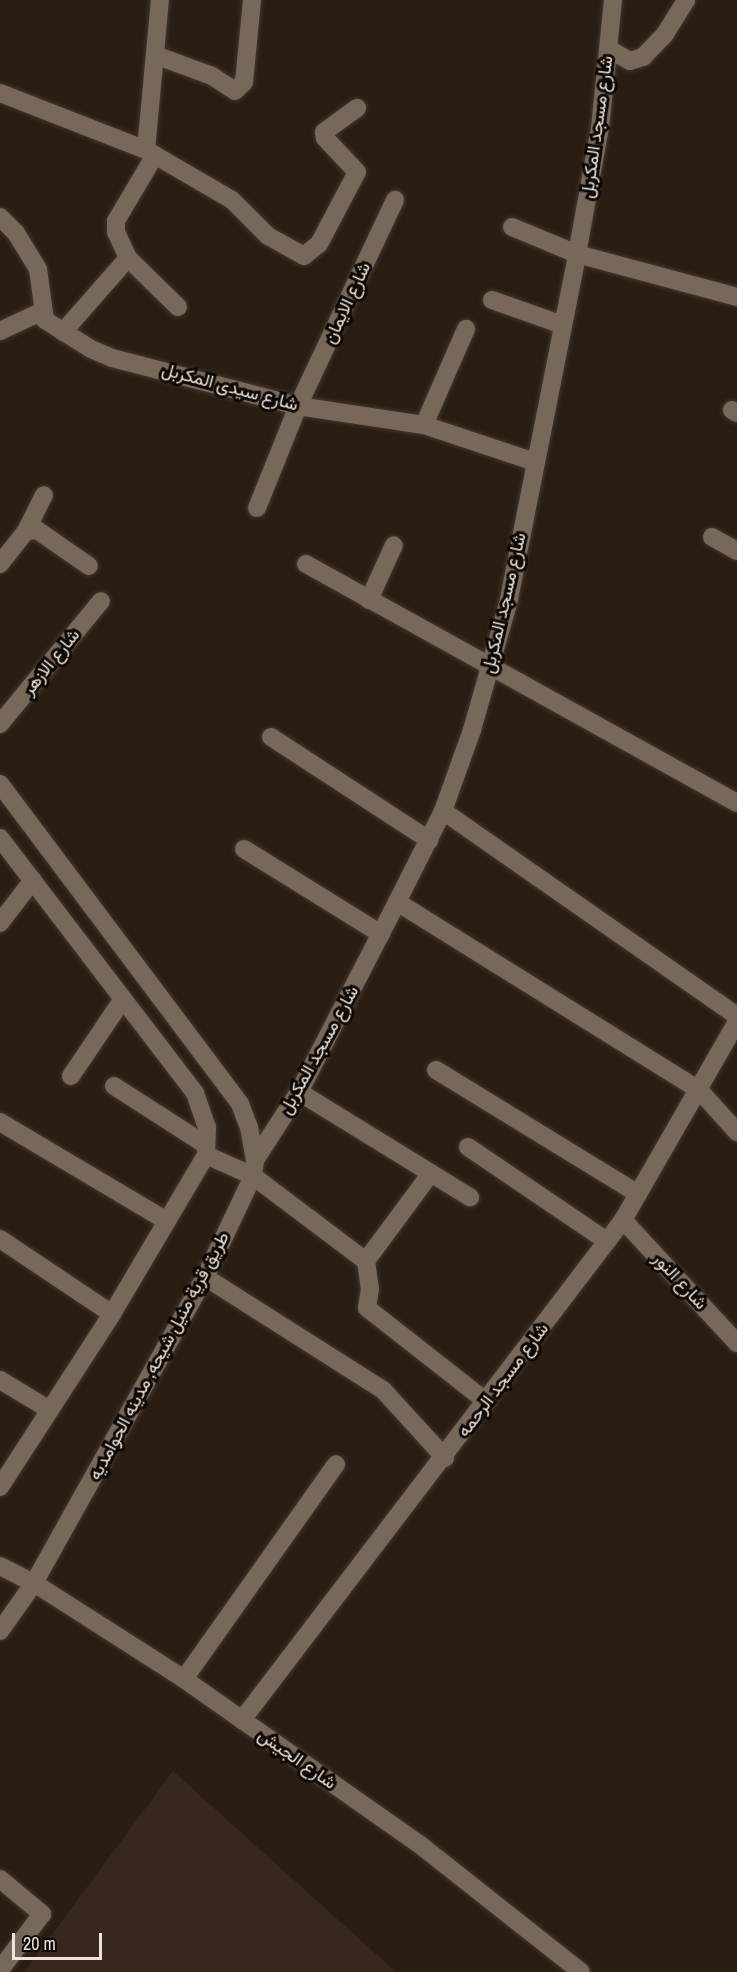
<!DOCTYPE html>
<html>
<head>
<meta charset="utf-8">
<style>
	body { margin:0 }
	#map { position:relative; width:737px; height:1972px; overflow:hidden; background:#2a1d11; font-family:"Archivo Narrow",Vazirmatn,sans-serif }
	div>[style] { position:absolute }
	.industrial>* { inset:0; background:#37271d }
	.roads { filter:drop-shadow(0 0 2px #423731) drop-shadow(0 0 2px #423731) }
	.street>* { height:18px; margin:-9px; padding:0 9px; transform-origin:9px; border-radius:9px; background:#78685a }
	.secondary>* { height:18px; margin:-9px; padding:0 9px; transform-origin:9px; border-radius:9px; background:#78685a }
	span { translate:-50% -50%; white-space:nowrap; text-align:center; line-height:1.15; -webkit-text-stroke:6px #0e0805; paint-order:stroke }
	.street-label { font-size:18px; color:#ece3db }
	.scale { position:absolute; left:12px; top:1933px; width:90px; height:27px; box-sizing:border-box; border:3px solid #ece3db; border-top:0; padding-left:8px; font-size:18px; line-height:21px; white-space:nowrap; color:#ece3db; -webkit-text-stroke:4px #0e0805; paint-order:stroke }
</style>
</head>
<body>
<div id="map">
	<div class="industrial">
		<i style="clip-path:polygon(173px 1771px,396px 1972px,24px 1972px)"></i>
	</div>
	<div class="roads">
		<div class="street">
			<i style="left:609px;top:49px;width:24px;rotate:30deg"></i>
			<i style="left:630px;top:61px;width:14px;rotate:-17deg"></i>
			<i style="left:643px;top:57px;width:32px;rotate:-46deg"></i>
			<i style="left:665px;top:34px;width:40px;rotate:-58deg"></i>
			<i style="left:155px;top:55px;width:61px;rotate:20.2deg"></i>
			<i style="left:212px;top:76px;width:27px;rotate:33deg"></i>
			<i style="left:235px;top:91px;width:13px;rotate:-45deg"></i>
			<i style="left:244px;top:82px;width:82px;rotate:-84.4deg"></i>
			<i style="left:0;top:93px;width:157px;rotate:21.3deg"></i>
			<i style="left:146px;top:150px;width:99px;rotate:30.2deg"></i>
			<i style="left:232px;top:200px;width:51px;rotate:45deg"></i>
			<i style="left:268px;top:236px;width:41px;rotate:29.1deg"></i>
			<i style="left:304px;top:256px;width:19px;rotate:-39deg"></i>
			<i style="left:319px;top:244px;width:81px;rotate:-62.2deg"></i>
			<i style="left:357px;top:172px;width:47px;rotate:-133.3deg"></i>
			<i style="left:325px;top:138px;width:6px;rotate:-99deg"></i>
			<i style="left:324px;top:132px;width:41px;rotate:-36deg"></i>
			<i style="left:146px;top:150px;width:151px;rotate:-84.7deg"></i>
			<i style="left:155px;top:155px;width:77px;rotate:120.6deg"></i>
			<i style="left:116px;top:221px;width:11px;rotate:90deg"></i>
			<i style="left:116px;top:232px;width:29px;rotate:65deg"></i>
			<i style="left:128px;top:258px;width:70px;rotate:44.4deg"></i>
			<i style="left:0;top:217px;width:23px;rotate:45deg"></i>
			<i style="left:16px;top:233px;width:42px;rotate:58.6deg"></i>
			<i style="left:38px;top:269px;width:51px;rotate:82.2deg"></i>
			<i style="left:45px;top:320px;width:54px;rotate:32.2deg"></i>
			<i style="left:91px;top:349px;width:23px;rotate:23deg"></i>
			<i style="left:112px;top:358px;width:192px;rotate:14.5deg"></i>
			<i style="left:298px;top:406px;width:127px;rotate:8.6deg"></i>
			<i style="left:424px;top:425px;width:117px;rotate:18.4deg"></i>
			<i style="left:512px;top:227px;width:70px;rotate:22.6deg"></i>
			<i style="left:577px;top:254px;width:166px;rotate:15deg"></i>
			<i style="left:492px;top:300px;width:75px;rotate:19.4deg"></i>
			<i style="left:0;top:331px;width:47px;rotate:-24.9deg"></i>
			<i style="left:63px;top:332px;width:98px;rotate:-48.7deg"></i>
			<i style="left:732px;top:410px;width:6px;rotate:31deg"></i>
			<i style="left:424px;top:425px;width:105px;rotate:-66.4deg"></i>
			<i style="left:257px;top:508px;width:110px;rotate:-68.1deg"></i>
			<i style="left:298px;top:406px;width:228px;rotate:-64.8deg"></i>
			<i style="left:26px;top:531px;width:40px;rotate:-63.4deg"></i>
			<i style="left:712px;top:537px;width:29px;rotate:29deg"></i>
			<i style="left:0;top:564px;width:42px;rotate:-51.8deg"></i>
			<i style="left:26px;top:531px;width:11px;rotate:-5deg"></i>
			<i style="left:37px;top:530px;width:63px;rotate:34.7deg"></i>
			<i style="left:306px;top:564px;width:493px;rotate:29deg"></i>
			<i style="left:369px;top:600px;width:60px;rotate:-65.6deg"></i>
			<i style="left:0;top:724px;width:159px;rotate:-50.6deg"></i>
			<i style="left:271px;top:737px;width:189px;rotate:33.1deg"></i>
			<i style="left:443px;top:811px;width:358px;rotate:34.9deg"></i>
			<i style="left:244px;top:849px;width:161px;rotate:31.8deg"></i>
			<i style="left:397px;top:902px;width:356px;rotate:31.9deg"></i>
			<i style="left:699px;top:1090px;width:57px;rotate:47.9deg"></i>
			<i style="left:0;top:923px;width:54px;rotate:-52.5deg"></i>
			<i style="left:436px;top:1070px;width:237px;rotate:31.5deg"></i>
			<i style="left:71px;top:1076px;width:93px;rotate:-56deg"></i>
			<i style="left:114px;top:1086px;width:109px;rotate:32.7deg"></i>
			<i style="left:299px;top:1092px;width:201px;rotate:31.6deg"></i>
			<i style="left:0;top:1122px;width:194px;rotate:30.7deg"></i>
			<i style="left:468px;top:1147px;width:168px;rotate:34.1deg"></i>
			<i style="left:206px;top:1155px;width:51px;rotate:24.1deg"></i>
			<i style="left:253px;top:1176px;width:141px;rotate:37deg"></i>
			<i style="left:255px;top:1160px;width:81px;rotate:-57.1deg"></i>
			<i style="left:299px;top:1092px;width:214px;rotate:-62.7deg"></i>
			<i style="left:397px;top:902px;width:102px;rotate:-63.2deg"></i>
			<i style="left:443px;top:811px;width:86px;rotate:-70.3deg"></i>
			<i style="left:472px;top:730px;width:131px;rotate:-74.1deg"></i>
			<i style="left:508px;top:604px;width:357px;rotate:-78.8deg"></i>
			<i style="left:577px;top:254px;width:128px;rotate:-79.7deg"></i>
			<i style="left:600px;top:128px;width:129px;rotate:-84.2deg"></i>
			<i style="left:431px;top:1173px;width:109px;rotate:126.5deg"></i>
			<i style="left:366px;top:1261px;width:28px;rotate:82deg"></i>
			<i style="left:370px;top:1289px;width:19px;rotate:99deg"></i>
			<i style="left:367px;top:1308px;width:152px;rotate:38.1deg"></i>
			<i style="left:623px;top:1220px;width:168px;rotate:47.2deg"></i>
			<i style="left:0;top:1239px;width:135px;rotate:33.8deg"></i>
			<i style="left:205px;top:1277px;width:211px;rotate:32.4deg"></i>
			<i style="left:383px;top:1390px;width:92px;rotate:47.6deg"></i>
			<i style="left:0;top:1380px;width:58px;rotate:31deg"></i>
			<i style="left:0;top:1566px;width:38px;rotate:27deg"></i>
			<i style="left:34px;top:1583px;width:178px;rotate:32.6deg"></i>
			<i style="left:184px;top:1679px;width:287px;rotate:35.1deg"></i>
			<i style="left:419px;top:1844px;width:206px;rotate:38.3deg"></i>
			<i style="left:184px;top:1679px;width:263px;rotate:-54.7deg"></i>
			<i style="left:242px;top:1720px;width:629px;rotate:-52.69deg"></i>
			<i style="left:623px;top:1220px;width:228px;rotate:-60.1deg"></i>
			<i style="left:0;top:1879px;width:55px;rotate:39.8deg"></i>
			<i style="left:42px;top:1914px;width:70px;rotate:126.9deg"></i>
		</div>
		<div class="secondary">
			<i style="left:0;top:784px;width:400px;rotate:53.1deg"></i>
			<i style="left:240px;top:1104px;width:25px;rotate:69deg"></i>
			<i style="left:249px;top:1127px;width:34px;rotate:80deg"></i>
			<i style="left:255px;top:1160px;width:16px;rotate:97deg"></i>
			<i style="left:253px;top:1176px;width:112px;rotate:115.4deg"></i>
			<i style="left:205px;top:1277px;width:351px;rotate:119.2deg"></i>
			<i style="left:34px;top:1583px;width:59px;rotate:125.3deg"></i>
			<i style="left:0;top:838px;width:321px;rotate:52.6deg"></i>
			<i style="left:195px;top:1093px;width:36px;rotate:71deg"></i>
			<i style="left:207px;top:1127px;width:28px;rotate:92deg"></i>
			<i style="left:206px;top:1155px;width:185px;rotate:120.6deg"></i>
			<i style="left:112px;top:1314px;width:206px;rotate:122.9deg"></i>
		</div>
	</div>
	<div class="street-label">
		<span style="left:597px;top:127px;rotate:-82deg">شارع مسجد المكربل</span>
		<span style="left:347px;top:303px;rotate:-65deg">شارع الايمان</span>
		<span style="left:230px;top:387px;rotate:15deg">شارع سيدى المكربل</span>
		<span style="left:504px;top:603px;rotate:-77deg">شارع مسجد المكربل</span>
		<span style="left:51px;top:662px;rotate:-51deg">شارع الازهر</span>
		<span style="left:319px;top:1050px;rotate:-61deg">شارع مسجد المكربل</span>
		<span style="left:680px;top:1281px;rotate:47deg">شارع النور</span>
		<span style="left:159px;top:1356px;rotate:-62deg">طريق قرية منيل شيحه, مدينه الحوامديه</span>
		<span style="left:503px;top:1380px;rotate:-53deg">شارع مسجد الرحمه</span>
		<span style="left:297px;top:1759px;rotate:35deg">شارع الجيش</span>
	</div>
	<div class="scale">20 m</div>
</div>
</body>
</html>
